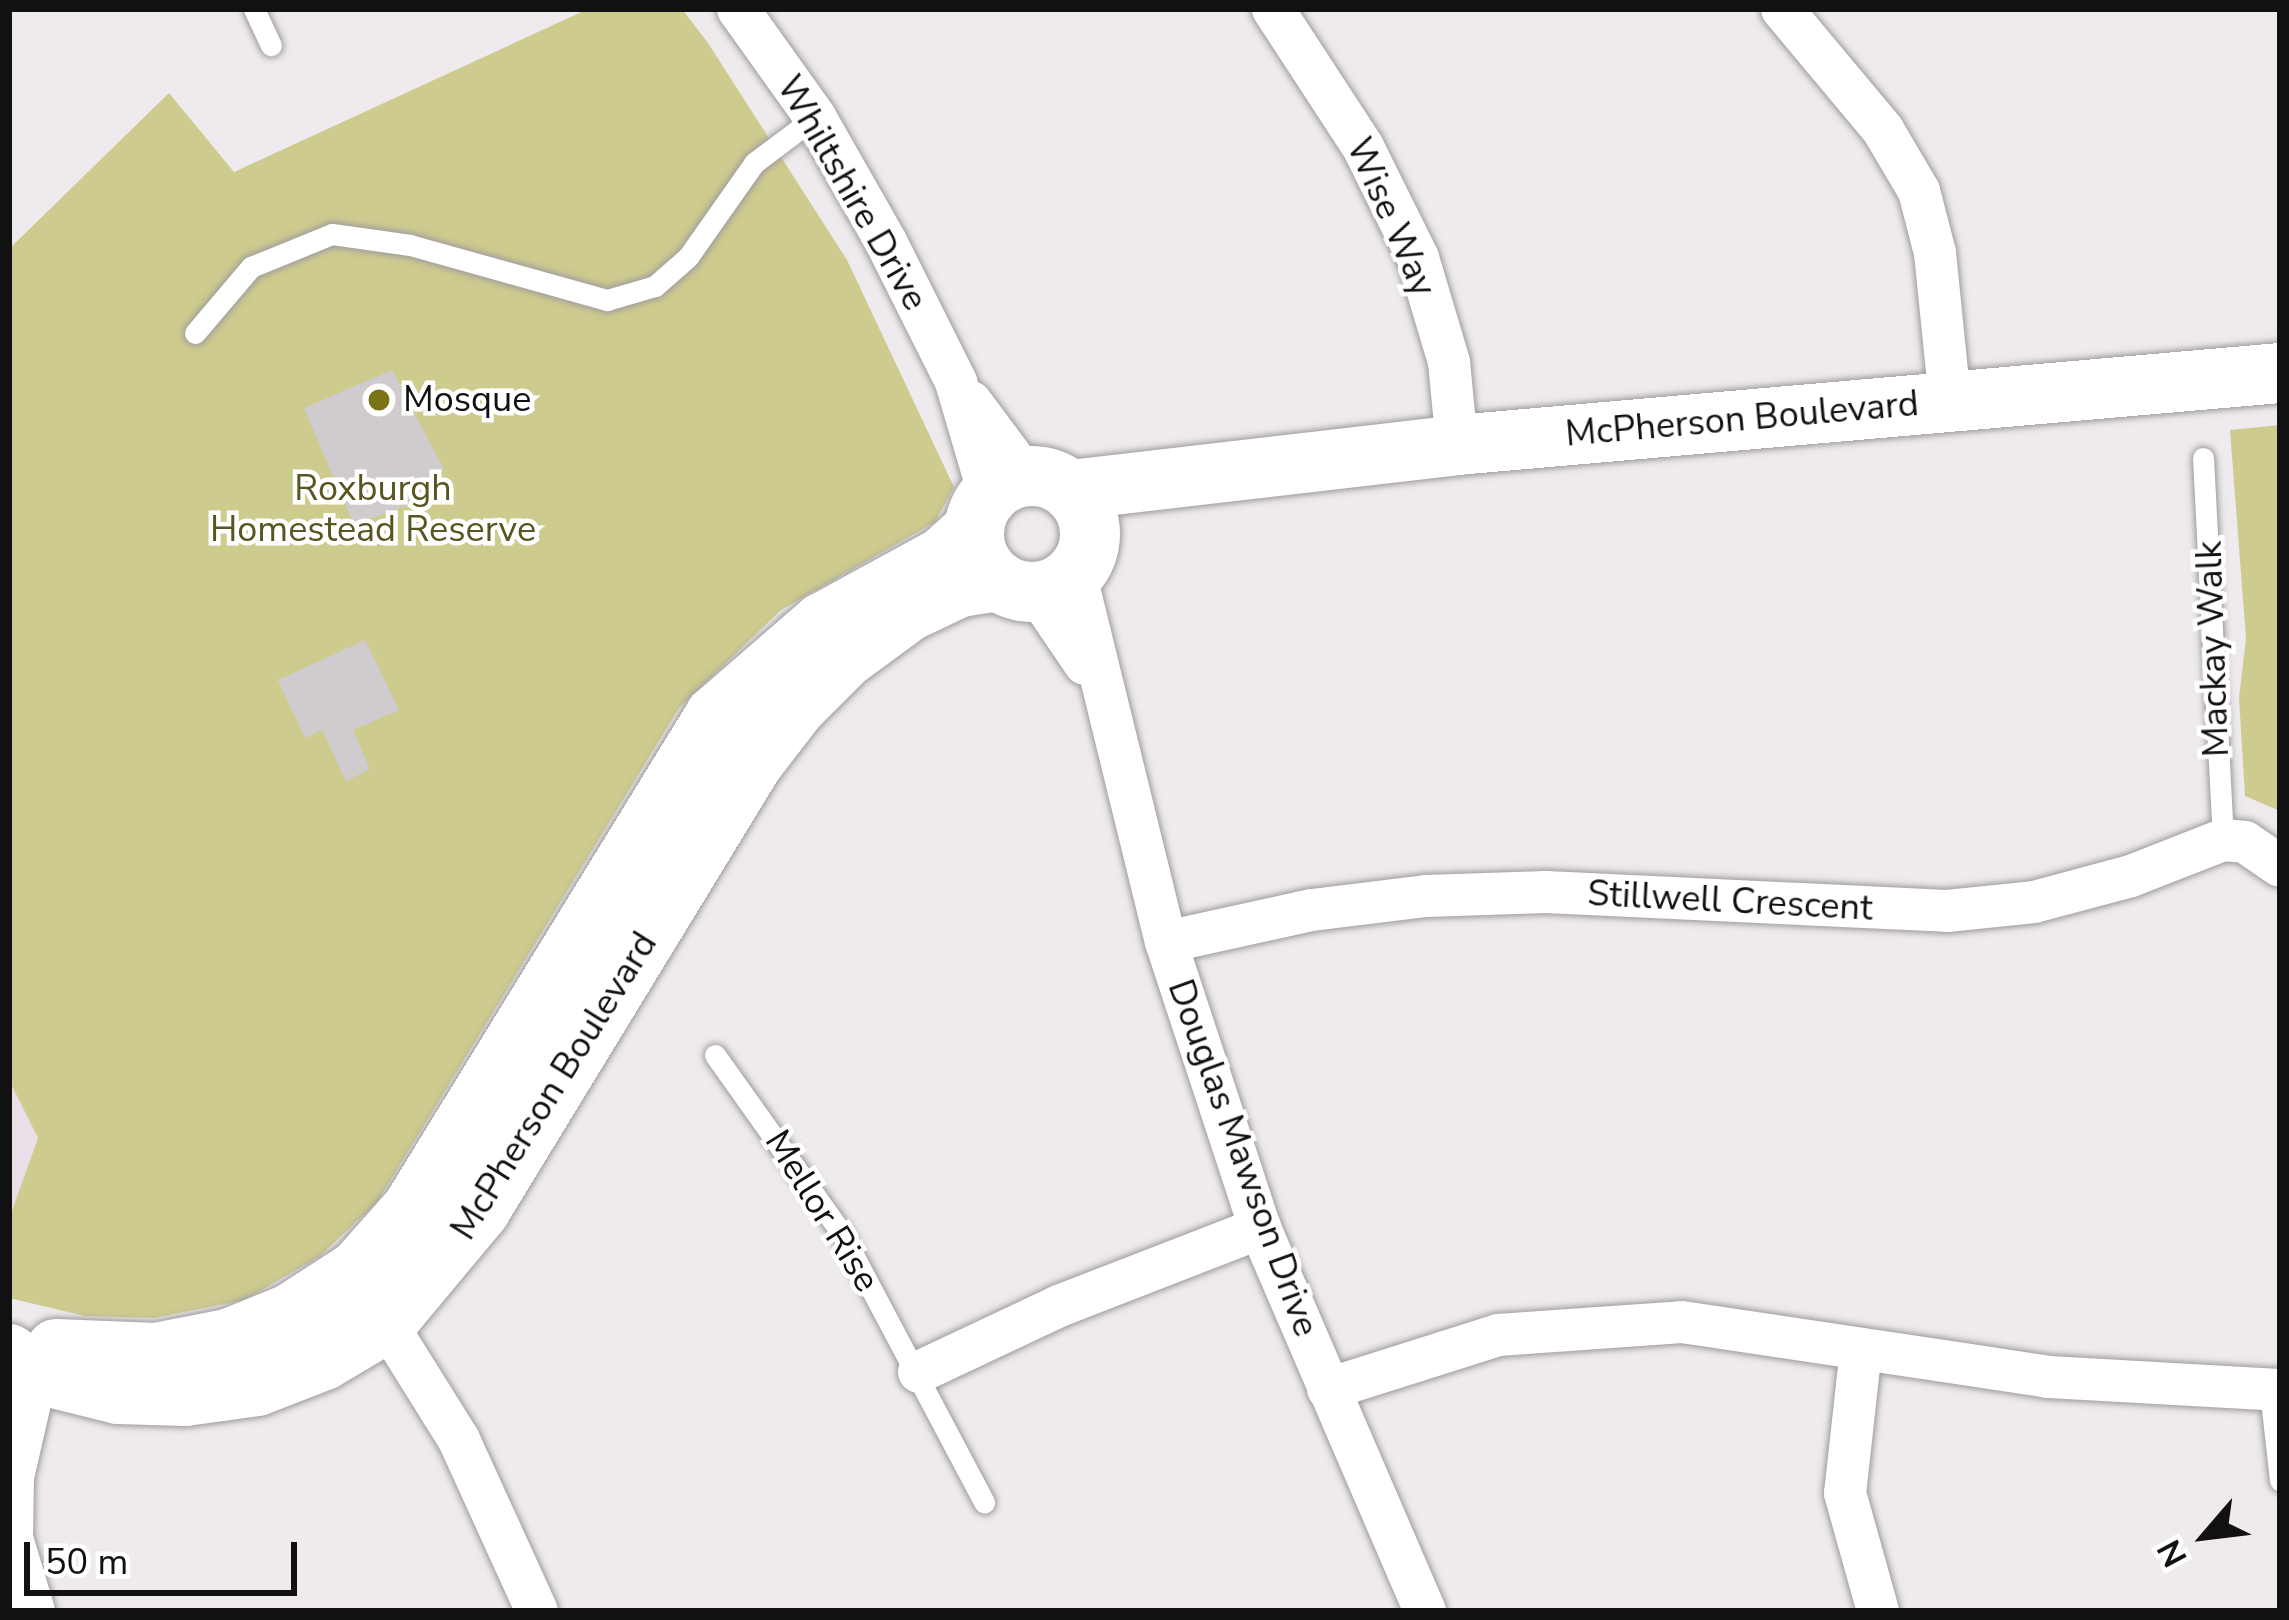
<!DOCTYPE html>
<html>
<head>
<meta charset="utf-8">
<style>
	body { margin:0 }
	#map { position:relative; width:2289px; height:1620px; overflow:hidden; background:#eeeaed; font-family:"Nunito Sans",sans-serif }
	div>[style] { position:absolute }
	.built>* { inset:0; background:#e9dfe8 }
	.green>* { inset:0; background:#cecb8f }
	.building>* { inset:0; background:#cfcbce }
	.roads { filter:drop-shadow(0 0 3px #9f9c9e) drop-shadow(0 0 3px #9f9c9e) }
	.lane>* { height:21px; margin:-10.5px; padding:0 10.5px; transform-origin:10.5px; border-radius:10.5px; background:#fff }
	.street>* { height:42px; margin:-21px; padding:0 21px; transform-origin:21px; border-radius:21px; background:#fff }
	.secondary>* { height:60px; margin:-30px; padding:0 30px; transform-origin:30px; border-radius:30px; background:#fff }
	.secondary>.ring { margin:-30px; padding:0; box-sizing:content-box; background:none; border:60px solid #fff; border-radius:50% }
	.dots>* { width:33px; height:33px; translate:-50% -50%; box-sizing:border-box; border:6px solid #fff; border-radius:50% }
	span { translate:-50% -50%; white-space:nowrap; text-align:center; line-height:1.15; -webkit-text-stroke:9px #fff; paint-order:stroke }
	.street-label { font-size:36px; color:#121112 }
	.poi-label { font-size:36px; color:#121112 }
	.left { translate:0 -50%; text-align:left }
	.park-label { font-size:36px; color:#585520 }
	.frame { position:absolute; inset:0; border:12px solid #121112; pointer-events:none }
	.north { position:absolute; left:2145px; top:1476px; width:120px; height:120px; -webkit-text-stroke:9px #fff; paint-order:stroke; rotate:242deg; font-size:33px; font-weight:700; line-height:48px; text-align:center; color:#121112 }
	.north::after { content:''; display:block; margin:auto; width:42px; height:54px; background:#121112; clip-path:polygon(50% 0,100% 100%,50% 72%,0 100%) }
	.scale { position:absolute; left:24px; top:1542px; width:273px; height:54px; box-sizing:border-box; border:6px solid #121112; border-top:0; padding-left:15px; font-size:36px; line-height:42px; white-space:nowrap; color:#121112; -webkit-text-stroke:9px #fff; paint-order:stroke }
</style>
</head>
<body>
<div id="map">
	<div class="built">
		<i style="clip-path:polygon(9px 1080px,38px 1138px,9px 1219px)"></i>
	</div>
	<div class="green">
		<i style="clip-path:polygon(588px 9px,682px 9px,708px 43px,847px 260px,954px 487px,935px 522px,781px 610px,679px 708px,377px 1202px,320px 1256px,244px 1300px,154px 1318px,85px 1316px,9px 1298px,9px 1219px,38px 1138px,9px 1080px,9px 249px,169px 93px,234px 172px)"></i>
		<i style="clip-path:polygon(2280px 425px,2280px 811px,2245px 796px,2239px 698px,2246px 638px,2230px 430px)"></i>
	</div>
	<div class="building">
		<i style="clip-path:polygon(392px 370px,444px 470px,430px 477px,437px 494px,354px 525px,304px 408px)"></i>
		<i style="clip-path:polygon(365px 640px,399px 710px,353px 730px,370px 769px,346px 781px,322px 730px,305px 738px,278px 680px)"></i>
	</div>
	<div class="roads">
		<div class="lane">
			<i style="left:254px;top:9px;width:40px;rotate:65deg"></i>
			<i style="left:195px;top:333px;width:87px;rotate:-49.7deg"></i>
			<i style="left:251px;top:267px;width:87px;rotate:-22.2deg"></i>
			<i style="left:332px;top:234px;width:79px;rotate:8deg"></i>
			<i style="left:410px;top:245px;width:205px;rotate:15.6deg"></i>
			<i style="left:607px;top:300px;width:50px;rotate:-16.3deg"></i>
			<i style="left:655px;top:286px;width:44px;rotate:-41.3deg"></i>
			<i style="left:688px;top:257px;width:115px;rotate:-54.9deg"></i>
			<i style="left:754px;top:163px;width:76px;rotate:-37deg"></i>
			<i style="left:2203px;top:458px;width:383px;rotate:87deg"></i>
			<i style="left:715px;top:1055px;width:217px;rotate:54.6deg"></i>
			<i style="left:841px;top:1232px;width:306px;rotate:62.1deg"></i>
			<i style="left:2270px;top:1391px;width:90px;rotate:83.6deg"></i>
		</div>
		<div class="street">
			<i style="left:738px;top:9px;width:133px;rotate:54.5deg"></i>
			<i style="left:815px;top:117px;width:144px;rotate:60.4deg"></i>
			<i style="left:886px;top:242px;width:157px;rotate:63.4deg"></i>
			<i style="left:956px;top:382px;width:117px;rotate:73.6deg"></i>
			<i style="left:1273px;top:9px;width:165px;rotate:56.9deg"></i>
			<i style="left:1363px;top:147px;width:124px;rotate:63.6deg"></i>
			<i style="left:1418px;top:258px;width:109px;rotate:73.4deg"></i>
			<i style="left:1449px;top:362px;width:83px;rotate:84.5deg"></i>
			<i style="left:1782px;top:9px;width:158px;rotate:50.1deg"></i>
			<i style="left:1883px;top:130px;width:71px;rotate:59.5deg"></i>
			<i style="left:1919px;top:191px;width:64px;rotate:75.5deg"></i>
			<i style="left:1935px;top:253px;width:148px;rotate:84.2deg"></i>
			<i style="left:971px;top:402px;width:92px;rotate:53.4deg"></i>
			<i style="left:1075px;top:572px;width:381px;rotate:76.2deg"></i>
			<i style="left:1166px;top:942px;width:301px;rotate:71.8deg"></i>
			<i style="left:1260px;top:1228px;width:417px;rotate:66.7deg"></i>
			<i style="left:1036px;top:592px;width:87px;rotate:55.8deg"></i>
			<i style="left:1166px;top:942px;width:149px;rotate:-12.4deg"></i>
			<i style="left:1312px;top:910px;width:115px;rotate:-7deg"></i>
			<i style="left:1426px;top:896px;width:120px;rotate:-1.9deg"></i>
			<i style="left:1546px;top:892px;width:401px;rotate:2.7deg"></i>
			<i style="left:1947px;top:911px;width:87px;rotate:-5.9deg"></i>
			<i style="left:2034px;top:902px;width:100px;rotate:-15deg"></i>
			<i style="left:2131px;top:876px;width:99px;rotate:-21.4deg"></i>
			<i style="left:2223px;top:840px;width:22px;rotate:5deg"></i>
			<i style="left:2245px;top:842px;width:42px;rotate:34.4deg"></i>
			<i style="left:386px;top:1323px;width:138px;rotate:58deg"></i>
			<i style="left:459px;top:1440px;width:188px;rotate:65.5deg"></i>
			<i style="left:1861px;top:1349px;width:145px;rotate:96.3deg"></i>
			<i style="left:1845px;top:1493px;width:123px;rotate:74.4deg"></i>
			<i style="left:919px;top:1372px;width:155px;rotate:-25.2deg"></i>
			<i style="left:1059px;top:1306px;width:216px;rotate:-21.2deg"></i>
			<i style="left:1328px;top:1389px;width:178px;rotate:-17.6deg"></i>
			<i style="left:1498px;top:1335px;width:184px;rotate:-4deg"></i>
			<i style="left:1682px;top:1322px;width:370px;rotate:8.5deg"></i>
			<i style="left:2048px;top:1377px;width:232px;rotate:3.2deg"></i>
			<i style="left:34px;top:1611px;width:76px;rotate:-106.8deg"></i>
			<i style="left:12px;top:1538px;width:61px;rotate:-89.1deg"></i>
			<i style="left:13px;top:1477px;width:130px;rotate:-77.1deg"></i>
		</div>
		<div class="secondary">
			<i class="ring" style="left:974px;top:476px;width:56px;height:56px"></i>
			<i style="left:1070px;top:490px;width:390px;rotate:-6.6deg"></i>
			<i style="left:1457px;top:445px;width:826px;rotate:-5deg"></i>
			<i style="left:56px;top:1349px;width:100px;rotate:2.3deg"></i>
			<i style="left:156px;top:1353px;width:73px;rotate:-11deg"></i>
			<i style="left:228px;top:1339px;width:67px;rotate:-22deg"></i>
			<i style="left:290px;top:1314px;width:81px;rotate:-32.9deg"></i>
			<i style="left:358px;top:1270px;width:81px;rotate:-48.5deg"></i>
			<i style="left:412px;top:1209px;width:579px;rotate:-58.42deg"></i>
			<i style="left:715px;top:716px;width:142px;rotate:-41deg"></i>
			<i style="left:822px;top:623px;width:138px;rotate:-28.6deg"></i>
			<i style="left:943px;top:557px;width:42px;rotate:-42.1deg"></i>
			<i style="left:9px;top:1354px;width:34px;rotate:36deg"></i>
			<i style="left:37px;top:1374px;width:83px;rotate:13.9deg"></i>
			<i style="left:118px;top:1394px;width:67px;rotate:1.7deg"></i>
			<i style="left:185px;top:1396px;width:73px;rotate:-7.9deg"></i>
			<i style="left:257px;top:1386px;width:72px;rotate:-21.2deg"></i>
			<i style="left:324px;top:1360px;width:72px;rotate:-30.8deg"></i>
			<i style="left:386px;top:1323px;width:147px;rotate:-50.2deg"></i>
			<i style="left:480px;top:1210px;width:524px;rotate:-58.59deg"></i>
			<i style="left:753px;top:763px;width:71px;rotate:-52.5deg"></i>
			<i style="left:796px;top:707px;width:69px;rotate:-45deg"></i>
			<i style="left:845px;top:658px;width:79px;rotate:-36.3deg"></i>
			<i style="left:909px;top:611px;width:56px;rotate:-25.2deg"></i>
			<i style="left:960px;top:587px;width:38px;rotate:-9deg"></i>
		</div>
	</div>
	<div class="dots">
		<i style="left:379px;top:400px;background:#797316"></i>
	</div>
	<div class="street-label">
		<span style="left:852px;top:193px;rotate:60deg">Whiltshire Drive</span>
		<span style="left:1391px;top:217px;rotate:66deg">Wise Way</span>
		<span style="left:1742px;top:419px;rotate:-5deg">McPherson Boulevard</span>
		<span style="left:2213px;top:649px;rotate:-92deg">Mackay Walk</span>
		<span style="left:1730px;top:901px;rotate:3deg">Stillwell Crescent</span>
		<span style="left:554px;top:1086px;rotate:-58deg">McPherson Boulevard</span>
		<span style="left:1243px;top:1158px;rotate:70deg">Douglas Mawson Drive</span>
		<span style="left:822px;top:1211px;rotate:58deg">Mellor Rise</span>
	</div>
	<div class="poi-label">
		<span class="left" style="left:403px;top:400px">Mosque</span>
	</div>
	<div class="park-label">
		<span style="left:373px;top:509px">Roxburgh<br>Homestead Reserve</span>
	</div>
	<div class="frame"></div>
	<div class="north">N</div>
	<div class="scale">50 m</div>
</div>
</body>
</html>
